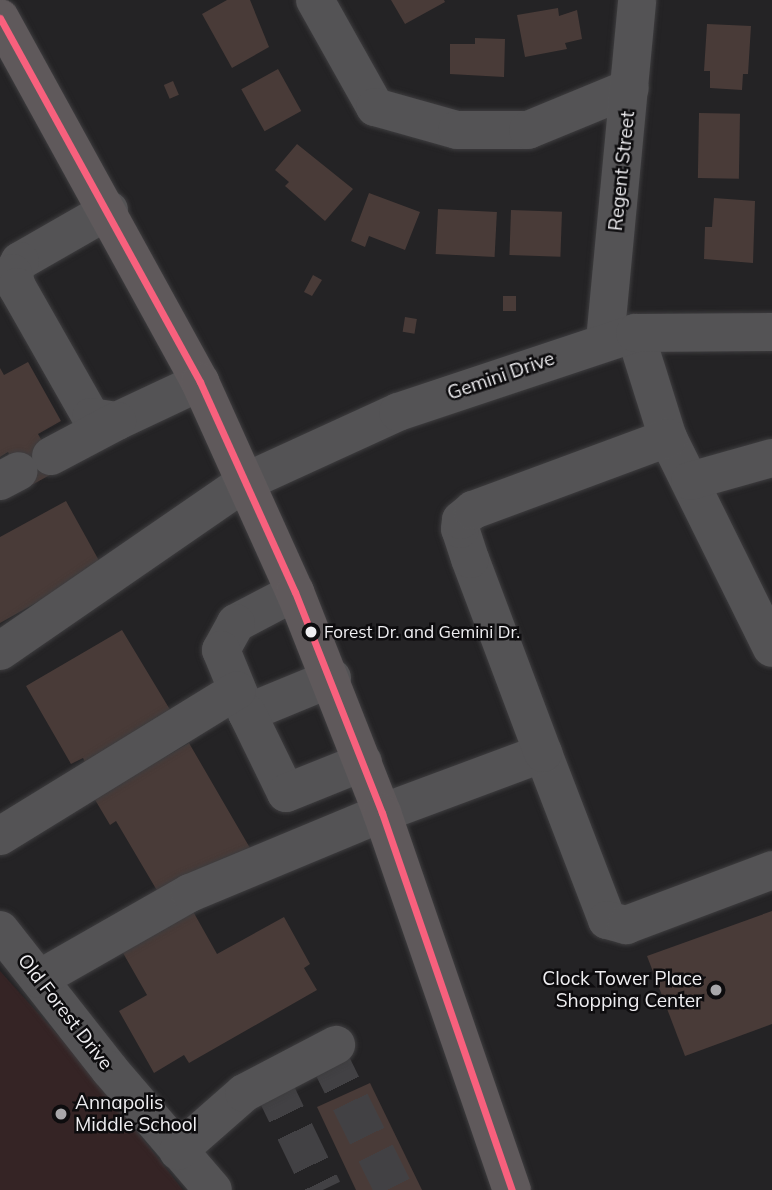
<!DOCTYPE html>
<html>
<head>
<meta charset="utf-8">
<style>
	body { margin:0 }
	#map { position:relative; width:772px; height:1190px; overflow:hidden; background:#242325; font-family:Mulish,sans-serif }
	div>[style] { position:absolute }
	.education>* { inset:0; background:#352425 }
	.building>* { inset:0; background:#493b38; transform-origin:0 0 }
	.minor-tunnel>* { height:38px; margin-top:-19px; transform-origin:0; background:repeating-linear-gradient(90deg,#424144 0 38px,transparent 0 57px) }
	.roads { filter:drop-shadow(0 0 2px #3e3d3f) drop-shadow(0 0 2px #3e3d3f) }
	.minor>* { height:38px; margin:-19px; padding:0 19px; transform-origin:19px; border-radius:19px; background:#545355 }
	.major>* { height:38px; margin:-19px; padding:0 19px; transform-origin:19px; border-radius:19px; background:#5f595b }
	.bus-1>* { height:7px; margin:-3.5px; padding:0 3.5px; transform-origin:3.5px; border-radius:3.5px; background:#f8607d }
	.dots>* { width:19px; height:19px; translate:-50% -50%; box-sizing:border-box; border:4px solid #0d0c0e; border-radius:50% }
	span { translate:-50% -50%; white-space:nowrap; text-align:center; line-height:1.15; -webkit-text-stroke:5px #0d0c0e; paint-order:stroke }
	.bus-label { font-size:17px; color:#efeef1 }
	.left { translate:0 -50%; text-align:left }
	.street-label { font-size:19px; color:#efeef1 }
	.poi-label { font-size:19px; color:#efeef1 }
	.right { translate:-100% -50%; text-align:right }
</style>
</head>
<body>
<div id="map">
	<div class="education">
		<i style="clip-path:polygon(0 971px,84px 1064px,183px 1190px,0 1190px)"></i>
	</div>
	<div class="building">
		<i style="clip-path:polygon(227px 0,250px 0,269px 47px,232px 68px,202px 14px)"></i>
		<i style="clip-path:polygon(391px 0,444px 0,445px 2px,405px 24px)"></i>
		<i style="clip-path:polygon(558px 8px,559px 16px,577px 10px,582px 39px,565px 43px,567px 49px,525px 57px,517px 15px)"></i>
		<i style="clip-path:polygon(707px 24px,751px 26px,748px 74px,743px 74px,742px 90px,710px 88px,710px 71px,704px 71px)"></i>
		<i style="clip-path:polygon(475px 38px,505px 39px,504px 77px,450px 74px,450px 44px,475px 44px)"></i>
		<i style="left:278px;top:69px;width:48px;height:42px;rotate:61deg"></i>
		<i style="left:173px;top:81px;width:15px;height:10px;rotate:67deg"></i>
		<i style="left:699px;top:113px;width:41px;height:65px;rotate:1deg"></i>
		<i style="clip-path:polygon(297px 144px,353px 189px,325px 221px,285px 186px,289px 182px,275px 170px)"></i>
		<i style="clip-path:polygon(369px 193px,420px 212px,405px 250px,369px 236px,365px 247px,351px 241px)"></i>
		<i style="clip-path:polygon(714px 198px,755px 201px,753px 263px,704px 259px,705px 227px,712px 227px)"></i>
		<i style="left:438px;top:209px;width:59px;height:45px;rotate:3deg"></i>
		<i style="left:511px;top:210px;width:51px;height:45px;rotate:2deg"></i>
		<i style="clip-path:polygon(313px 275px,322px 280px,312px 296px,304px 292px)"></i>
		<i style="left:503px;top:296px;width:13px;height:15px"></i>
		<i style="left:405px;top:317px;width:12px;height:15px;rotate:9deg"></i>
		<i style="clip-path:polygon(28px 362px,61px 421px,38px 434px,59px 470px,28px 487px,8px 452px,0 457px,0 368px,4px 375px)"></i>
		<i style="clip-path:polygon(66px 501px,102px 566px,0 623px,0 537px)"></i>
		<i style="clip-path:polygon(122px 630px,172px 713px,86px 764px,83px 758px,71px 764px,26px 686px)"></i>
		<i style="clip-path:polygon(189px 743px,250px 848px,162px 899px,116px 821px,110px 825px,94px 798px)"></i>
		<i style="clip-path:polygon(190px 906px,217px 954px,284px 917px,310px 964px,304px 968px,317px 990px,189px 1063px,184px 1055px,154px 1073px,119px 1011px,147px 995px,119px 946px)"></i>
		<i style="clip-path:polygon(772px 911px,772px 1024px,685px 1056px,647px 956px)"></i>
		<i style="clip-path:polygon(370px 1083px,422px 1190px,356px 1190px,317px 1107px)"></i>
	</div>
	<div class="minor-tunnel">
		<i style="left:325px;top:1051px;width:155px;rotate:63.6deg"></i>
		<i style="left:270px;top:1080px;width:122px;rotate:64.3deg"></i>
	</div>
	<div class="roads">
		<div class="minor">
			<i style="left:315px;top:0;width:123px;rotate:60.7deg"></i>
			<i style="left:375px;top:107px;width:85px;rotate:15.7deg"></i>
			<i style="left:457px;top:130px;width:71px"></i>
			<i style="left:528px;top:130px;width:110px;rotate:-22.4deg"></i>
			<i style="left:109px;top:210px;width:103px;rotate:150.2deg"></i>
			<i style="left:20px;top:261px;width:14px;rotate:120deg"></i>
			<i style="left:13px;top:273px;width:15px;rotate:74deg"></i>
			<i style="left:17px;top:287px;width:150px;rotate:60.4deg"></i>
			<i style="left:91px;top:417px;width:26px;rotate:9deg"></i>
			<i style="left:117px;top:421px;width:92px;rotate:-25.2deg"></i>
			<i style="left:635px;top:333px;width:110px;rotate:72.6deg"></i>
			<i style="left:668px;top:438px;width:234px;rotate:63.7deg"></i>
			<i style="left:605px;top:341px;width:342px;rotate:-84.6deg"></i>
			<i style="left:51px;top:456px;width:75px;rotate:-27.9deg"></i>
			<i style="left:0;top:481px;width:21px;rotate:-28deg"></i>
			<i style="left:690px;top:481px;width:85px;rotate:-15.7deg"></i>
			<i style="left:295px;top:592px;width:67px;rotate:152.3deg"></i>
			<i style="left:236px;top:623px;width:31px;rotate:119deg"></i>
			<i style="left:221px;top:650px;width:68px;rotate:67.6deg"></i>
			<i style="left:247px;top:713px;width:92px;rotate:-22.4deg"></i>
			<i style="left:0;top:651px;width:298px;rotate:-34.6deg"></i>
			<i style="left:245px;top:482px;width:168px;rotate:-24.6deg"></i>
			<i style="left:398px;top:412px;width:250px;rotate:-18.4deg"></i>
			<i style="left:635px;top:333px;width:137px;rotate:-0.4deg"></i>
			<i style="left:247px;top:713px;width:89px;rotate:64deg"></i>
			<i style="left:286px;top:793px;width:83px;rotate:-21.9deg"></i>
			<i style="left:543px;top:753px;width:179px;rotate:69deg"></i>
			<i style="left:607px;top:920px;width:20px;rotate:15deg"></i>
			<i style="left:626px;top:925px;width:156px;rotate:-20.6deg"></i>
			<i style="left:0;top:836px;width:278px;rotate:-31.6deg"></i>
			<i style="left:0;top:930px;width:178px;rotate:51.8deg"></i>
			<i style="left:110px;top:1070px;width:158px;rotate:49.4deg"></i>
			<i style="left:39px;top:979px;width:174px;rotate:-29.7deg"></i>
			<i style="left:190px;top:893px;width:208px;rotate:-22.6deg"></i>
			<i style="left:382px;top:813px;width:172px;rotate:-20.4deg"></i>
			<i style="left:543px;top:753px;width:207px;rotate:-110.6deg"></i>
			<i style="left:470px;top:559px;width:32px;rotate:-108deg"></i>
			<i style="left:460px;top:529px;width:9px;rotate:-84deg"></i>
			<i style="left:461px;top:520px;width:16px;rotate:-40deg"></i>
			<i style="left:473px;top:510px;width:208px;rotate:-20.3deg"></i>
			<i style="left:178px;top:1151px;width:88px;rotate:-41.3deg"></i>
			<i style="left:244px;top:1093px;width:104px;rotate:-27.6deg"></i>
		</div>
		<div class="major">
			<i style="left:0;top:18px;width:415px;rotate:61.2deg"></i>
			<i style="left:200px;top:382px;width:230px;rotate:65.7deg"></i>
			<i style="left:295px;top:592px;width:238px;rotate:68.5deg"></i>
			<i style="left:382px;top:813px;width:399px;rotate:71deg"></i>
		</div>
	</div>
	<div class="bus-1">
		<i style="left:0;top:18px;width:415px;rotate:61.2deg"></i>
		<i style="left:200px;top:382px;width:230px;rotate:65.7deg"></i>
		<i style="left:295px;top:592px;width:238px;rotate:68.5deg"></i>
		<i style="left:382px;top:813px;width:399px;rotate:71deg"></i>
	</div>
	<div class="dots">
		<i style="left:311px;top:632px;background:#efeef1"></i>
		<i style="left:716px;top:990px;background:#a8a7aa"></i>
		<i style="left:61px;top:1114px;background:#a8a7aa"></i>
	</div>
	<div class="bus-label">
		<span class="left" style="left:324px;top:632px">Forest Dr. and Gemini Dr.</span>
	</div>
	<div class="street-label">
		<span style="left:622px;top:171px;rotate:-84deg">Regent Street</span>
		<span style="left:501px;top:376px;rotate:-19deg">Gemini Drive</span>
		<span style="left:65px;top:1012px;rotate:52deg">Old Forest Drive</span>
	</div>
	<div class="poi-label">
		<span class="right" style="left:702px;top:990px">Clock Tower Place<br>Shopping Center</span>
		<span class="left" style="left:75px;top:1114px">Annapolis<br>Middle School</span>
	</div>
</div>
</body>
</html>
